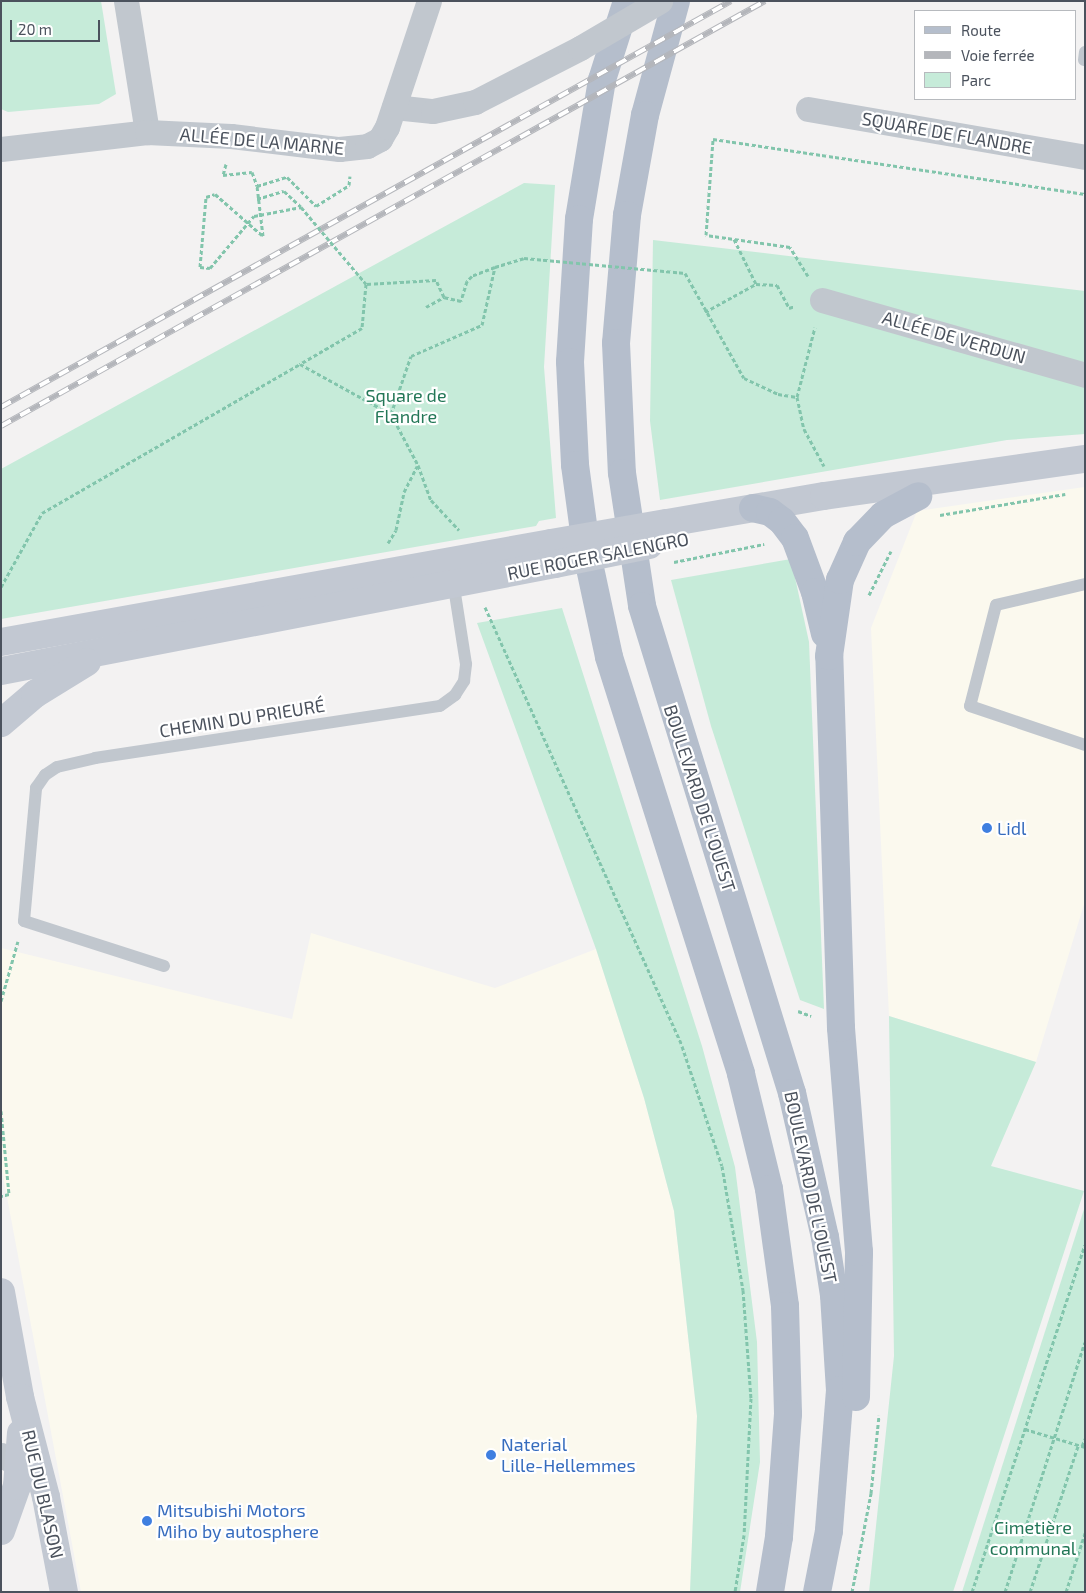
<!DOCTYPE html>
<html>
<head>
<meta charset="utf-8">
<style>
	body { margin:0 }
	#map { position:relative; width:1086px; height:1593px; overflow:hidden; background:#f3f2f2; font-family:"Exo 2",sans-serif }
	div>[style] { position:absolute }
	.commercial>* { inset:0; background:#fbf9ee }
	.green>* { inset:0; background:#c6ebd9 }
	.path>* { height:3px; margin-top:-1.5px; transform-origin:0; background:repeating-linear-gradient(90deg,#82c5ac 0 4px,transparent 0 6.5px) }
	.service>* { height:12px; margin:-6px; padding:0 6px; transform-origin:6px; border-radius:6px; background:#c1c7ce }
	.minor>* { height:25px; margin:-12.5px; padding:0 12.5px; transform-origin:12.5px; border-radius:12.5px; background:#c1c7ce }
	.secondary>* { height:28px; margin:-14px; padding:0 14px; transform-origin:14px; border-radius:14px; background:#c2c8d2 }
	.primary>* { height:28px; margin:-14px; padding:0 14px; transform-origin:14px; border-radius:14px; background:#b5becc }
	.rail>* { height:5.5px; margin-top:-2.75px; transform-origin:0; background:repeating-linear-gradient(90deg,#fff 0 11px,#b4b6bb 0 22px); box-sizing:border-box; border-block:1px solid #b4b6bb }
	.path-bridge>* { height:3px; margin-top:-1.5px; transform-origin:0; background:repeating-linear-gradient(90deg,#82c5ac 0 4px,transparent 0 6.5px) }
	.minor-bridge>* { height:25px; margin:-12.5px; padding:0 12.5px; transform-origin:12.5px; border-radius:12.5px; background:#c1c7ce }
	.secondary-bridge>* { height:28px; margin:-14px; padding:0 14px; transform-origin:14px; border-radius:14px; background:#c2c8d2 }
	.dots>* { width:14px; height:14px; translate:-50% -50%; box-sizing:border-box; border:2px solid #fff; border-radius:50% }
	span { translate:-50% -50%; white-space:nowrap; text-align:center; line-height:1.15; -webkit-text-stroke:4.5px #fff; paint-order:stroke }
	.street-label { font-size:18px; color:#4b525d }
	.park-label { font-size:18px; color:#237757 }
	.shop-label { font-size:18px; color:#366cbe }
	.left { translate:0 -50%; text-align:left }
	.frame { position:absolute; inset:0; border:2px solid #4b525d; pointer-events:none }
	.legend { position:absolute; left:914px; top:10px; width:162px; height:90px; box-sizing:border-box; background:#fff; border:1px solid #b7babe; margin:0; padding:6px 9px; list-style:none; font-size:15px; color:#4b525d }
	.legend li { display:flex; align-items:center; gap:10px; height:25px }
	.legend b { width:25px; border:1px solid #b7babe }
	.scale { position:absolute; left:10px; top:20px; width:90px; height:22px; box-sizing:border-box; border:2px solid #4b525d; border-top:0; padding-left:6px; font-size:15px; line-height:18px; white-space:nowrap; color:#4b525d; -webkit-text-stroke:4px #fff; paint-order:stroke }
</style>
</head>
<body>
<div id="map">
	<div class="commercial">
		<i style="clip-path:polygon(1085px 487px,1085px 901px,1036px 1062px,889px 1016px,871px 628px,917px 511px)"></i>
		<i style="clip-path:polygon(311px 933px,495px 988px,596px 949px,644px 1098px,674px 1211px,697px 1416px,690px 1592px,81px 1592px,1px 1165px,1px 948px,292px 1019px)"></i>
	</div>
	<div class="green">
		<i style="clip-path:polygon(1px 1px,101px 1px,116px 94px,99px 104px,8px 112px,1px 109px)"></i>
		<i style="clip-path:polygon(524px 183px,555px 185px,544px 367px,556px 518px,539px 521px,536px 526px,1px 619px,1px 469px)"></i>
		<i style="clip-path:polygon(653px 240px,1085px 291px,1085px 434px,1007px 440px,660px 500px,650px 421px)"></i>
		<i style="clip-path:polygon(791px 559px,809px 642px,824px 1009px,800px 1000px,711px 726px,671px 580px)"></i>
		<i style="clip-path:polygon(562px 608px,702px 1046px,735px 1167px,757px 1342px,760px 1462px,740px 1592px,690px 1592px,697px 1416px,674px 1211px,644px 1098px,596px 949px,477px 623px)"></i>
		<i style="clip-path:polygon(889px 1016px,1036px 1062px,991px 1166px,1084px 1191px,953px 1592px,869px 1592px,894px 1356px)"></i>
		<i style="clip-path:polygon(1085px 1206px,1085px 1592px,962px 1592px)"></i>
	</div>
	<div class="path">
		<i style="left:226px;top:164px;width:11px;rotate:105deg"></i>
		<i style="left:223px;top:175px;width:29px;rotate:-6deg"></i>
		<i style="left:252px;top:172px;width:15px;rotate:70deg"></i>
		<i style="left:257px;top:199px;width:28px;rotate:-17deg"></i>
		<i style="left:284px;top:191px;width:23px;rotate:43deg"></i>
		<i style="left:734px;top:239px;width:50px;rotate:63.9deg"></i>
		<i style="left:200px;top:267px;width:70px;rotate:-85.1deg"></i>
		<i style="left:206px;top:197px;width:9px;rotate:-18deg"></i>
		<i style="left:215px;top:194px;width:64px;rotate:41.2deg"></i>
		<i style="left:263px;top:236px;width:50px;rotate:-96.8deg"></i>
		<i style="left:257px;top:186px;width:31px;rotate:-17deg"></i>
		<i style="left:287px;top:177px;width:41px;rotate:45deg"></i>
		<i style="left:316px;top:206px;width:39px;rotate:-32deg"></i>
		<i style="left:349px;top:185px;width:9px;rotate:-84deg"></i>
		<i style="left:495px;top:267px;width:25px;rotate:159deg"></i>
		<i style="left:472px;top:276px;width:7px;rotate:135deg"></i>
		<i style="left:467px;top:281px;width:21px;rotate:107deg"></i>
		<i style="left:461px;top:301px;width:17px;rotate:-167deg"></i>
		<i style="left:444px;top:297px;width:19px;rotate:-115deg"></i>
		<i style="left:436px;top:280px;width:70px;rotate:176.7deg"></i>
		<i style="left:366px;top:284px;width:44px;rotate:95.2deg"></i>
		<i style="left:362px;top:328px;width:72px;rotate:149.9deg"></i>
		<i style="left:300px;top:364px;width:104px;rotate:28.8deg"></i>
		<i style="left:391px;top:414px;width:61px;rotate:-71deg"></i>
		<i style="left:411px;top:356px;width:77px;rotate:-23.6deg"></i>
		<i style="left:482px;top:325px;width:59px;rotate:-77.4deg"></i>
		<i style="left:495px;top:267px;width:30px;rotate:-17deg"></i>
		<i style="left:685px;top:273px;width:120px;rotate:60.7deg"></i>
		<i style="left:744px;top:378px;width:38px;rotate:25deg"></i>
		<i style="left:778px;top:394px;width:19px;rotate:9deg"></i>
		<i style="left:797px;top:397px;width:72px;rotate:-75.6deg"></i>
		<i style="left:808px;top:276px;width:34px;rotate:-122deg"></i>
		<i style="left:790px;top:247px;width:85px;rotate:-171.9deg"></i>
		<i style="left:706px;top:235px;width:96px;rotate:-85.8deg"></i>
		<i style="left:713px;top:139px;width:376px;rotate:8.4deg"></i>
		<i style="left:426px;top:307px;width:21px;rotate:-29deg"></i>
		<i style="left:705px;top:312px;width:58px;rotate:-28.8deg"></i>
		<i style="left:756px;top:284px;width:21px;rotate:3deg"></i>
		<i style="left:777px;top:285px;width:26px;rotate:62deg"></i>
		<i style="left:789px;top:308px;width:6px;rotate:-18deg"></i>
		<i style="left:797px;top:397px;width:33px;rotate:78deg"></i>
		<i style="left:804px;top:429px;width:42px;rotate:61.6deg"></i>
		<i style="left:391px;top:414px;width:58px;rotate:62.1deg"></i>
		<i style="left:418px;top:465px;width:37px;rotate:70deg"></i>
		<i style="left:431px;top:500px;width:41px;rotate:47deg"></i>
		<i style="left:940px;top:515px;width:127px;rotate:-9.5deg"></i>
		<i style="left:388px;top:543px;width:15px;rotate:-58deg"></i>
		<i style="left:396px;top:530px;width:39px;rotate:-78deg"></i>
		<i style="left:404px;top:492px;width:29px;rotate:-63deg"></i>
		<i style="left:674px;top:562px;width:92px;rotate:-11.3deg"></i>
		<i style="left:1px;top:587px;width:85px;rotate:-61deg"></i>
		<i style="left:42px;top:513px;width:298px;rotate:-30deg"></i>
		<i style="left:869px;top:595px;width:49px;rotate:-63.4deg"></i>
		<i style="left:485px;top:607px;width:481px;rotate:65.8deg"></i>
		<i style="left:682px;top:1046px;width:126px;rotate:71.6deg"></i>
		<i style="left:722px;top:1166px;width:126px;rotate:80.4deg"></i>
		<i style="left:743px;top:1290px;width:108px;rotate:85.8deg"></i>
		<i style="left:751px;top:1398px;width:137px;rotate:92.9deg"></i>
		<i style="left:744px;top:1535px;width:58px;rotate:99deg"></i>
		<i style="left:1px;top:1001px;width:62px;rotate:-74.2deg"></i>
		<i style="left:798px;top:1011px;width:14px;rotate:21deg"></i>
		<i style="left:1px;top:1111px;width:83px;rotate:84.5deg"></i>
		<i style="left:9px;top:1194px;width:8px;rotate:166deg"></i>
		<i style="left:1025px;top:1429px;width:63px;rotate:16.7deg"></i>
		<i style="left:1082px;top:1446px;width:8px;rotate:-67deg"></i>
		<i style="left:852px;top:1592px;width:101px;rotate:-79.1deg"></i>
		<i style="left:871px;top:1493px;width:78px;rotate:-84.1deg"></i>
		<i style="left:972px;top:1592px;width:365px;rotate:-72deg"></i>
		<i style="left:1005px;top:1592px;width:262px;rotate:-72.3deg"></i>
		<i style="left:1030px;top:1592px;width:154px;rotate:-71.8deg"></i>
		<i style="left:1066px;top:1592px;width:62px;rotate:-72.1deg"></i>
	</div>
	<div class="service">
		<i style="left:1084px;top:60px;width:8px;rotate:-83deg"></i>
		<i style="left:1085px;top:584px;width:91px;rotate:166.7deg"></i>
		<i style="left:996px;top:605px;width:104px;rotate:104.4deg"></i>
		<i style="left:970px;top:706px;width:121px;rotate:18.7deg"></i>
		<i style="left:164px;top:966px;width:147px;rotate:-162.2deg"></i>
		<i style="left:24px;top:921px;width:134px;rotate:-84.8deg"></i>
		<i style="left:36px;top:788px;width:16px;rotate:-55deg"></i>
		<i style="left:45px;top:775px;width:14px;rotate:-34deg"></i>
		<i style="left:57px;top:767px;width:39px;rotate:-13deg"></i>
		<i style="left:95px;top:758px;width:349px;rotate:-8.6deg"></i>
		<i style="left:440px;top:706px;width:19px;rotate:-36deg"></i>
		<i style="left:455px;top:695px;width:17px;rotate:-57deg"></i>
		<i style="left:464px;top:681px;width:17px;rotate:-83deg"></i>
		<i style="left:466px;top:664px;width:84px;rotate:-98.9deg"></i>
	</div>
	<div class="minor">
		<i style="left:126px;top:1px;width:133px;rotate:80.9deg"></i>
		<i style="left:394px;top:107px;width:39px;rotate:6deg"></i>
		<i style="left:433px;top:111px;width:43px;rotate:-12.1deg"></i>
		<i style="left:475px;top:102px;width:118px;rotate:-27.2deg"></i>
		<i style="left:808px;top:109px;width:281px;rotate:9.8deg"></i>
		<i style="left:1px;top:149px;width:147px;rotate:-6.6deg"></i>
		<i style="left:147px;top:132px;width:84px;rotate:2.7deg"></i>
		<i style="left:231px;top:136px;width:109px;rotate:6.9deg"></i>
		<i style="left:339px;top:149px;width:28px;rotate:-6deg"></i>
		<i style="left:367px;top:146px;width:15px;rotate:-28deg"></i>
		<i style="left:380px;top:139px;width:14px;rotate:-60deg"></i>
		<i style="left:387px;top:127px;width:133px;rotate:-71.6deg"></i>
		<i style="left:822px;top:300px;width:273px;rotate:15.9deg"></i>
		<i style="left:1px;top:1455px;width:21px;rotate:28deg"></i>
	</div>
	<div class="secondary">
		<i style="left:667px;top:523px;width:159px;rotate:-9.8deg"></i>
		<i style="left:824px;top:496px;width:264px;rotate:-8.1deg"></i>
		<i style="left:1px;top:642px;width:559px;rotate:-10.2deg"></i>
		<i style="left:1px;top:671px;width:564px;rotate:-10.93deg"></i>
		<i style="left:1px;top:723px;width:45px;rotate:-40.5deg"></i>
		<i style="left:35px;top:694px;width:61px;rotate:-31.6deg"></i>
		<i style="left:1px;top:1292px;width:107px;rotate:79.7deg"></i>
		<i style="left:20px;top:1397px;width:103px;rotate:75.4deg"></i>
		<i style="left:46px;top:1497px;width:97px;rotate:79.3deg"></i>
		<i style="left:1px;top:1531px;width:48px;rotate:-70.4deg"></i>
		<i style="left:17px;top:1486px;width:53px;rotate:-85.7deg"></i>
	</div>
	<div class="primary">
		<i style="left:627px;top:1px;width:83px;rotate:107.6deg"></i>
		<i style="left:602px;top:80px;width:141px;rotate:99.4deg"></i>
		<i style="left:579px;top:219px;width:143px;rotate:93.6deg"></i>
		<i style="left:570px;top:362px;width:103px;rotate:87.2deg"></i>
		<i style="left:575px;top:465px;width:90px;rotate:82.3deg"></i>
		<i style="left:587px;top:554px;width:105px;rotate:77.9deg"></i>
		<i style="left:609px;top:657px;width:437px;rotate:72.4deg"></i>
		<i style="left:741px;top:1074px;width:118px;rotate:76.3deg"></i>
		<i style="left:769px;top:1189px;width:118px;rotate:82.2deg"></i>
		<i style="left:785px;top:1306px;width:108px;rotate:88.4deg"></i>
		<i style="left:788px;top:1414px;width:123px;rotate:94.2deg"></i>
		<i style="left:779px;top:1537px;width:56px;rotate:99.3deg"></i>
		<i style="left:676px;top:1px;width:118px;rotate:105.2deg"></i>
		<i style="left:645px;top:115px;width:102px;rotate:100.2deg"></i>
		<i style="left:627px;top:215px;width:128px;rotate:94.9deg"></i>
		<i style="left:616px;top:343px;width:130px;rotate:87.4deg"></i>
		<i style="left:622px;top:473px;width:134px;rotate:81.4deg"></i>
		<i style="left:642px;top:606px;width:510px;rotate:72.88deg"></i>
		<i style="left:792px;top:1093px;width:148px;rotate:77.1deg"></i>
		<i style="left:825px;top:1237px;width:59px;rotate:81.2deg"></i>
		<i style="left:834px;top:1295px;width:95px;rotate:86.4deg"></i>
		<i style="left:840px;top:1390px;width:141px;rotate:94.5deg"></i>
		<i style="left:829px;top:1531px;width:62px;rotate:101.1deg"></i>
		<i style="left:753px;top:508px;width:17px;rotate:13deg"></i>
		<i style="left:770px;top:512px;width:15px;rotate:37deg"></i>
		<i style="left:782px;top:521px;width:21px;rotate:53deg"></i>
		<i style="left:795px;top:538px;width:58px;rotate:69.7deg"></i>
		<i style="left:815px;top:592px;width:43px;rotate:76.6deg"></i>
		<i style="left:856px;top:1397px;width:145px;rotate:-88.8deg"></i>
		<i style="left:859px;top:1252px;width:225px;rotate:-94.6deg"></i>
		<i style="left:841px;top:1028px;width:372px;rotate:-91.8deg"></i>
		<i style="left:829px;top:656px;width:77px;rotate:-81.8deg"></i>
		<i style="left:840px;top:580px;width:42px;rotate:-65.9deg"></i>
		<i style="left:857px;top:542px;width:37px;rotate:-46deg"></i>
		<i style="left:883px;top:515px;width:40px;rotate:-28deg"></i>
	</div>
	<div class="rail">
		<i style="left:1px;top:407px;width:835px;rotate:-29.08deg"></i>
		<i style="left:1px;top:426px;width:874px;rotate:-29.09deg"></i>
	</div>
	<div class="path-bridge">
		<i style="left:524px;top:258px;width:162px;rotate:5.3deg"></i>
		<i style="left:200px;top:267px;width:10px;rotate:6deg"></i>
		<i style="left:210px;top:268px;width:68px;rotate:-49.8deg"></i>
		<i style="left:254px;top:216px;width:48px;rotate:-10.8deg"></i>
		<i style="left:301px;top:207px;width:101px;rotate:49.8deg"></i>
	</div>
	<div class="minor-bridge">
		<i style="left:580px;top:48px;width:93px;rotate:-30.4deg"></i>
	</div>
	<div class="secondary-bridge">
		<i style="left:551px;top:543px;width:118px;rotate:-9.8deg"></i>
		<i style="left:555px;top:564px;width:96px;rotate:-11.4deg"></i>
	</div>
	<div class="dots">
		<i style="left:987px;top:828px;background:#3f7fe0"></i>
		<i style="left:491px;top:1455px;background:#3f7fe0"></i>
		<i style="left:147px;top:1521px;background:#3f7fe0"></i>
	</div>
	<div class="street-label">
		<span style="left:947px;top:133px;rotate:10deg">SQUARE DE FLANDRE</span>
		<span style="left:262px;top:141px;rotate:5deg">ALLÉE DE LA MARNE</span>
		<span style="left:954px;top:337px;rotate:16deg">ALLÉE DE VERDUN</span>
		<span style="left:598px;top:556px;rotate:-11deg">RUE ROGER SALENGRO</span>
		<span style="left:242px;top:718px;rotate:-9deg">CHEMIN DU PRIEURÉ</span>
		<span style="left:700px;top:798px;rotate:72deg">BOULEVARD DE L'OUEST</span>
		<span style="left:811px;top:1187px;rotate:78deg">BOULEVARD DE L'OUEST</span>
		<span style="left:43px;top:1494px;rotate:77deg">RUE DU BLASON</span>
	</div>
	<div class="park-label">
		<span style="left:406px;top:406px">Square de<br>Flandre</span>
		<span style="left:1033px;top:1538px">Cimetière<br>communal</span>
	</div>
	<div class="shop-label">
		<span class="left" style="left:997px;top:828px">Lidl</span>
		<span class="left" style="left:501px;top:1455px">Naterial<br>Lille-Hellemmes</span>
		<span class="left" style="left:157px;top:1521px">Mitsubishi Motors<br>Miho by autosphere</span>
	</div>
	<div class="frame"></div>
	<ul class="legend">
	<li><b style="height:6px;background:#b5becc"></b>Route</li>
	<li><b style="height:6px;background:#b4b6bb"></b>Voie ferrée</li>
	<li><b style="height:14px;background:#c6ebd9"></b>Parc</li>
	</ul>
	<div class="scale">20 m</div>
</div>
</body>
</html>
